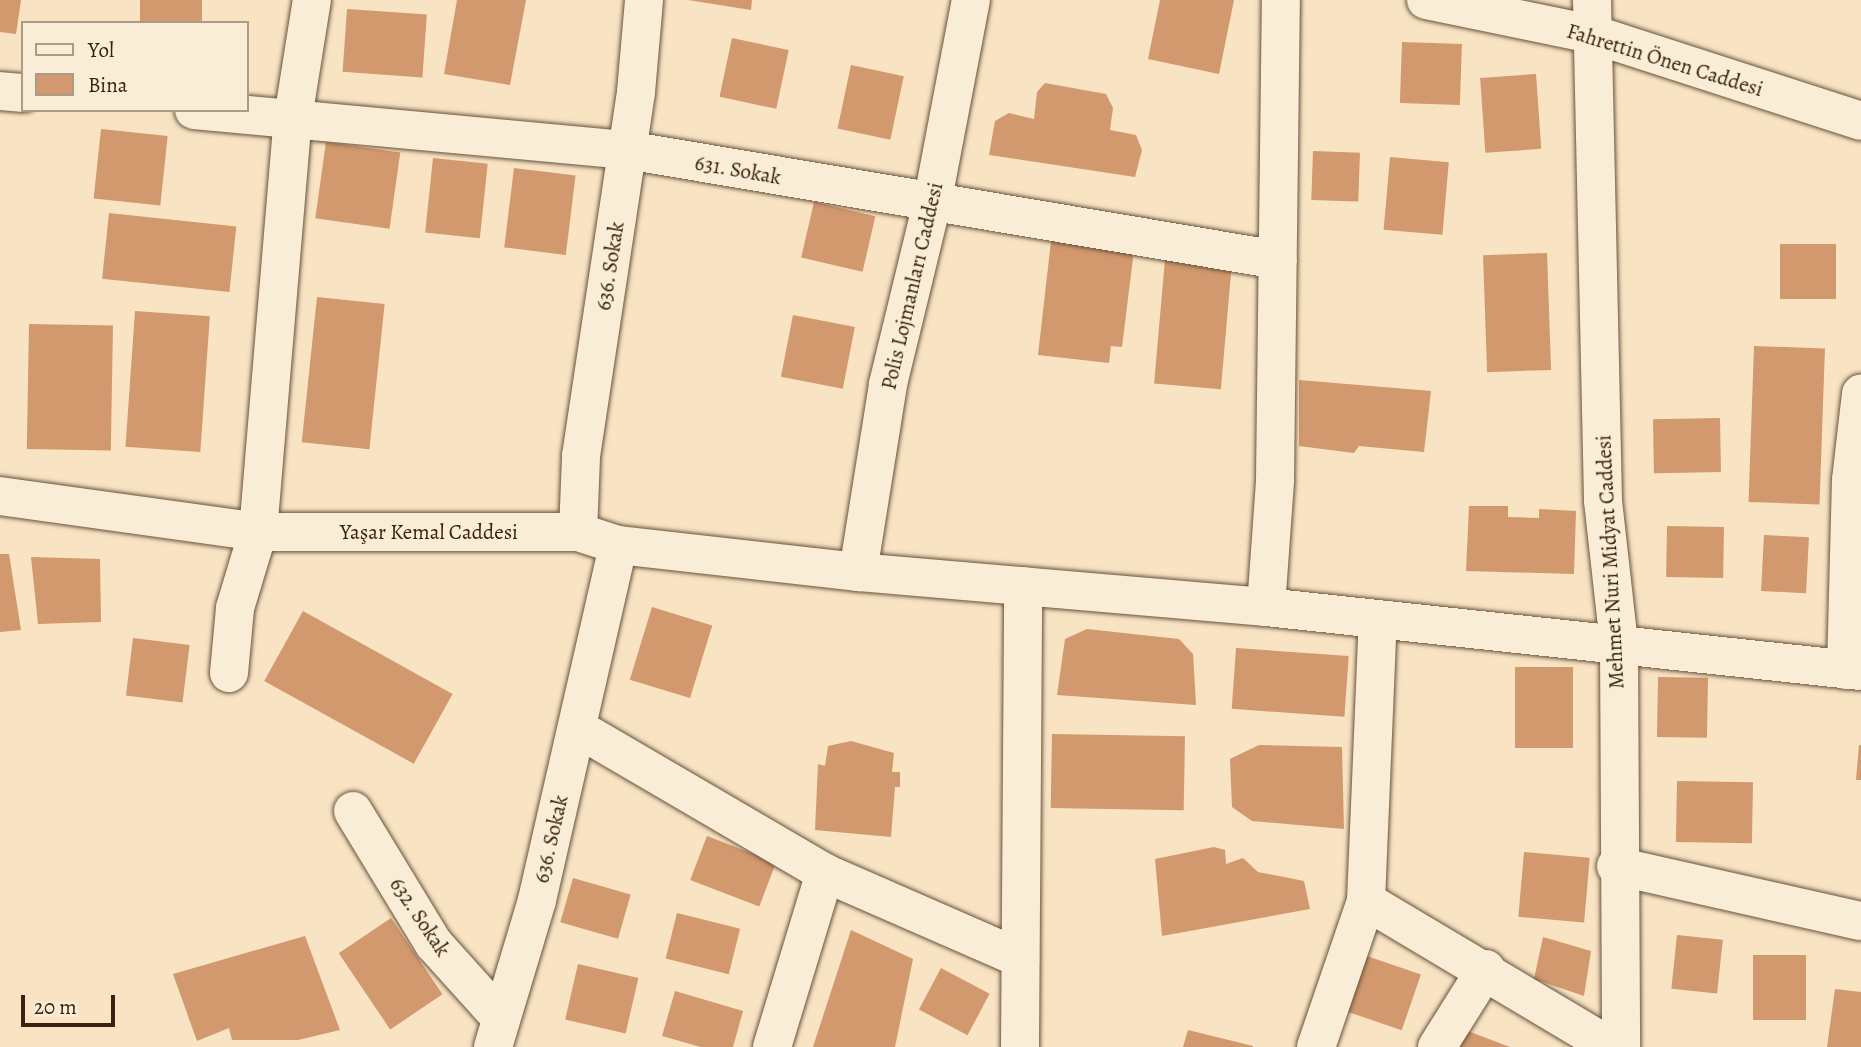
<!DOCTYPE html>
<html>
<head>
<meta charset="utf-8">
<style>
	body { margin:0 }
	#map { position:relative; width:1861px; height:1047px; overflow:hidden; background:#f8e3c2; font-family:Alegreya,serif }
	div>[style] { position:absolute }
	.building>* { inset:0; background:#d2986e; transform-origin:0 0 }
	.roads { filter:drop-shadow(0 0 2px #68523c) drop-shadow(0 0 2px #68523c) }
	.minor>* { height:38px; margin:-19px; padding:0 19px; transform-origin:19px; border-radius:19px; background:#faedd7 }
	span { translate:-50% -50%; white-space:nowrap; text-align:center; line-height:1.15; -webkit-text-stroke:5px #faedd7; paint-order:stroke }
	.street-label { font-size:21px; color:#38210f }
	.legend { position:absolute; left:21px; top:21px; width:228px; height:91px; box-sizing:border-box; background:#faedd7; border:2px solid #ac9b87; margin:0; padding:9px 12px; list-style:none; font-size:21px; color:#38210f }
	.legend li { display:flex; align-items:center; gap:14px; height:35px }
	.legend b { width:35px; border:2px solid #ac9b87 }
	.scale { position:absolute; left:21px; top:995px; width:94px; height:32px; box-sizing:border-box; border:4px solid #38210f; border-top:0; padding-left:9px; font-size:21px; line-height:24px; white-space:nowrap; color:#38210f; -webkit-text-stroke:5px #faedd7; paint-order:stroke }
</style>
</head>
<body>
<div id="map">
	<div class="building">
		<i style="clip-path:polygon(0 0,21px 0,16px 34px,0 32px)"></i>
		<i style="left:140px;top:0;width:62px;height:23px"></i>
		<i style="clip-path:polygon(457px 0,526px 0,510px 85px,444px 74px)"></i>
		<i style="clip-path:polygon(688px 0,752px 0,751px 10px)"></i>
		<i style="clip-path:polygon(1160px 0,1234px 0,1219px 74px,1148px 59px)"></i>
		<i style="left:347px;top:9px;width:80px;height:63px;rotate:4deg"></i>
		<i style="left:732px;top:38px;width:58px;height:60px;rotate:12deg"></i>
		<i style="left:1402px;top:42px;width:60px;height:61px;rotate:2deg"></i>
		<i style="left:851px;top:65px;width:54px;height:65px;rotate:12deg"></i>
		<i style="left:1536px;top:74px;width:75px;height:56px;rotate:86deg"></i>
		<i style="clip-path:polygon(1045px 83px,1106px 94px,1113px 108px,1110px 130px,1136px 135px,1142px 150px,1135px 177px,989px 155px,995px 121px,1009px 113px,1034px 119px,1037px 92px)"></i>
		<i style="left:101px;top:129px;width:67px;height:70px;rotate:6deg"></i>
		<i style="left:326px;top:142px;width:75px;height:77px;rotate:8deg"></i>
		<i style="left:1313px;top:151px;width:47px;height:49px;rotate:2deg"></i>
		<i style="left:1390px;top:157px;width:59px;height:73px;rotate:5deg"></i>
		<i style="left:433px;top:158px;width:55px;height:75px;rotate:6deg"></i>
		<i style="left:514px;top:168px;width:62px;height:80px;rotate:7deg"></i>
		<i style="left:814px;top:202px;width:63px;height:57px;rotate:13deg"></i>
		<i style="left:109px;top:213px;width:128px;height:66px;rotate:6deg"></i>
		<i style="clip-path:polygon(1051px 241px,1134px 250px,1122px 347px,1111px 346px,1109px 363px,1038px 355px)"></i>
		<i style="left:1836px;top:244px;width:55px;height:56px;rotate:90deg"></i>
		<i style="left:1547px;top:253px;width:117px;height:64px;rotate:88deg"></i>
		<i style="left:1165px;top:259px;width:67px;height:125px;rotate:5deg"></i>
		<i style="left:317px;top:297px;width:68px;height:146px;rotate:6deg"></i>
		<i style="left:135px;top:311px;width:75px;height:136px;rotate:4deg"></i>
		<i style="left:793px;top:315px;width:63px;height:63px;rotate:11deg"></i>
		<i style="left:29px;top:324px;width:84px;height:125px;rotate:1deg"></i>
		<i style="left:1754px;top:346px;width:71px;height:156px;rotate:2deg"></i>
		<i style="clip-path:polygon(1299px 380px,1431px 391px,1424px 452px,1359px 446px,1354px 453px,1299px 446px)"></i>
		<i style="left:1720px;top:418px;width:54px;height:67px;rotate:89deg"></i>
		<i style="clip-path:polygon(1469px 506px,1508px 506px,1508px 517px,1539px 518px,1539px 509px,1576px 511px,1574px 574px,1466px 571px)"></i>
		<i style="left:1667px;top:526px;width:57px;height:51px;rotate:1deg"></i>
		<i style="left:1764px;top:535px;width:45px;height:56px;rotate:3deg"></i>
		<i style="clip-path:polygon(0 554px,9px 554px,21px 630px,0 632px)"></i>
		<i style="clip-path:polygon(31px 557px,100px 559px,101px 622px,38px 624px)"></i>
		<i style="left:652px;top:607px;width:63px;height:76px;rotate:17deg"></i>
		<i style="left:303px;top:611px;width:171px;height:80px;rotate:29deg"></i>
		<i style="clip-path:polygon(1087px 629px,1179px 639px,1193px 654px,1196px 705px,1057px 695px,1065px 639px)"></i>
		<i style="left:133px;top:638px;width:57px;height:58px;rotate:7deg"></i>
		<i style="left:1236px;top:648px;width:113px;height:61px;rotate:4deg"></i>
		<i style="left:1573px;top:667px;width:81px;height:58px;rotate:90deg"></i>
		<i style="left:1658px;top:677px;width:50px;height:60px;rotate:1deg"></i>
		<i style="left:1052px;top:734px;width:133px;height:74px;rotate:1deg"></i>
		<i style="clip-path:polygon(851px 741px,894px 753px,892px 772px,900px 772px,900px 787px,895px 787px,891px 837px,815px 830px,818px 764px,825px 766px,828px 746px)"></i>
		<i style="clip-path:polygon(1259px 745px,1342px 747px,1344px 829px,1252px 821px,1232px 807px,1230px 759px)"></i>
		<i style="clip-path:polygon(1859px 745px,1861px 745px,1861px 780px,1856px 780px)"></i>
		<i style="left:1677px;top:781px;width:76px;height:61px;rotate:1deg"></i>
		<i style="left:707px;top:836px;width:74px;height:47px;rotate:21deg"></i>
		<i style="clip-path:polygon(1214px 847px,1225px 850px,1226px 864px,1243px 858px,1258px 872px,1304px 881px,1310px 909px,1162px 936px,1155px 859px)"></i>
		<i style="left:1524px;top:852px;width:66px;height:65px;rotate:5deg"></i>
		<i style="left:573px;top:878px;width:60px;height:46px;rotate:16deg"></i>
		<i style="left:677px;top:913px;width:65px;height:47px;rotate:14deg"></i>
		<i style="left:391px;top:918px;width:92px;height:63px;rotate:56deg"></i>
		<i style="clip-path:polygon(851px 930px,913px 959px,895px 1047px,813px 1047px)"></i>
		<i style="left:1677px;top:935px;width:46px;height:54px;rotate:6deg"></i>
		<i style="clip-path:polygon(305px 936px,340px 1030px,298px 1040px,232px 1040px,229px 1028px,197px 1041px,173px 974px)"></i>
		<i style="clip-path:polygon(1543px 937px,1591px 951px,1584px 996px,1534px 979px)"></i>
		<i style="left:1753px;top:955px;width:53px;height:65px"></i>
		<i style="left:1367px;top:956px;width:57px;height:59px;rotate:19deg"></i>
		<i style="left:578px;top:964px;width:62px;height:57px;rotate:13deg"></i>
		<i style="left:941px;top:968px;width:55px;height:47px;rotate:28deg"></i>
		<i style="clip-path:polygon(1835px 989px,1861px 992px,1861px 1047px,1827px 1047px)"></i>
		<i style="clip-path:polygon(675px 991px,743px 1011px,733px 1047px,701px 1047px,662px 1036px)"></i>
		<i style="clip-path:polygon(1188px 1030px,1253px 1046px,1253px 1047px,1183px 1047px)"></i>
		<i style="clip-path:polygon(1465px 1030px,1510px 1047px,1460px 1047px)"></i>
	</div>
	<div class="roads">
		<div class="minor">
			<i style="left:1426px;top:0;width:169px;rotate:11.6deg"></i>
			<i style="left:1592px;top:34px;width:283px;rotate:17.9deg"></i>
			<i style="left:1592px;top:0;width:501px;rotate:88.74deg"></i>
			<i style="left:1603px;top:501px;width:144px;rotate:83.6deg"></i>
			<i style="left:1619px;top:644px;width:403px;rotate:89.7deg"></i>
			<i style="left:0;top:91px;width:23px;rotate:5deg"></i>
			<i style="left:194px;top:110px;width:435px;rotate:5.3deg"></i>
			<i style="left:627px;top:150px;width:660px;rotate:9.59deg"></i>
			<i style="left:0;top:496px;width:260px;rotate:7.9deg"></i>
			<i style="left:258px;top:532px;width:320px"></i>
			<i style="left:578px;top:532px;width:42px;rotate:18deg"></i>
			<i style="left:618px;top:545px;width:242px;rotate:6.4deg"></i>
			<i style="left:858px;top:572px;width:409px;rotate:4.9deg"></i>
			<i style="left:1266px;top:607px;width:598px;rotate:6.14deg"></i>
			<i style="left:578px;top:532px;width:76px;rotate:-87.7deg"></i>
			<i style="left:581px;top:456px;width:368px;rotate:-81.4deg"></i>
			<i style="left:636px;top:92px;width:92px;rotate:-85deg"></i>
			<i style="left:858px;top:572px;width:190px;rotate:-80.9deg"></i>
			<i style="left:888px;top:384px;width:185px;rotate:-76.3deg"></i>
			<i style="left:932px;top:204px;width:208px;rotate:-79.2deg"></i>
			<i style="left:1266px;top:607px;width:127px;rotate:-85.9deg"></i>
			<i style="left:1275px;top:480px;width:480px;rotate:-89.3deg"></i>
			<i style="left:1846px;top:670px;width:190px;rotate:-88.5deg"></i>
			<i style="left:1851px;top:480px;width:87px;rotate:-83.4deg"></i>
			<i style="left:229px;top:673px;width:65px;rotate:-84.7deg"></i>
			<i style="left:235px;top:608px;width:79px;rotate:-73.2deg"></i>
			<i style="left:258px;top:532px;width:415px;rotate:-85.2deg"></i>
			<i style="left:293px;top:118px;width:120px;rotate:-80.9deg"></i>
			<i style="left:577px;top:728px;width:287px;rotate:30.3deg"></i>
			<i style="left:825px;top:873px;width:213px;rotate:23.6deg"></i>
			<i style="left:353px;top:811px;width:156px;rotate:58.7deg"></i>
			<i style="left:434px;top:944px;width:96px;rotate:48deg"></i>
			<i style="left:1616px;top:866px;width:251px;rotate:12.7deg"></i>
			<i style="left:1366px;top:901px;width:285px;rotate:30.8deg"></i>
			<i style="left:493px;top:1047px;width:153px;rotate:-73.3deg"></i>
			<i style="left:537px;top:900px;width:364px;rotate:-77.1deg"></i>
			<i style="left:772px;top:1047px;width:182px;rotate:-73.1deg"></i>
			<i style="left:1020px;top:1047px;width:461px;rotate:-89.6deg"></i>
			<i style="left:1316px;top:1047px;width:154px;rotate:-71.1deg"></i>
			<i style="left:1366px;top:901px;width:282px;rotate:-87.6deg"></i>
			<i style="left:1437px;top:1047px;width:92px;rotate:-57.9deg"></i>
		</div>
	</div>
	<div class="street-label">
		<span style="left:1665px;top:60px;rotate:17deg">Fahrettin Önen Caddesi</span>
		<span style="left:738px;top:170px;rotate:10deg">631. Sokak</span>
		<span style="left:610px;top:266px;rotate:-81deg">636. Sokak</span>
		<span style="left:912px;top:286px;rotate:-77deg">Polis Lojmanları Caddesi</span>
		<span style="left:429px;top:532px">Yaşar Kemal Caddesi</span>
		<span style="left:1610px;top:562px;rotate:-93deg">Mehmet Nuri Midyat Caddesi</span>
		<span style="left:551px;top:839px;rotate:-77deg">636. Sokak</span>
		<span style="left:420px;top:917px;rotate:56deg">632. Sokak</span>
	</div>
	<ul class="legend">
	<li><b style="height:9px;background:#faedd7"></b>Yol</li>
	<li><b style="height:19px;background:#d2986e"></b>Bina</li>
	</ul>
	<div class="scale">20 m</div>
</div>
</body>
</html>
